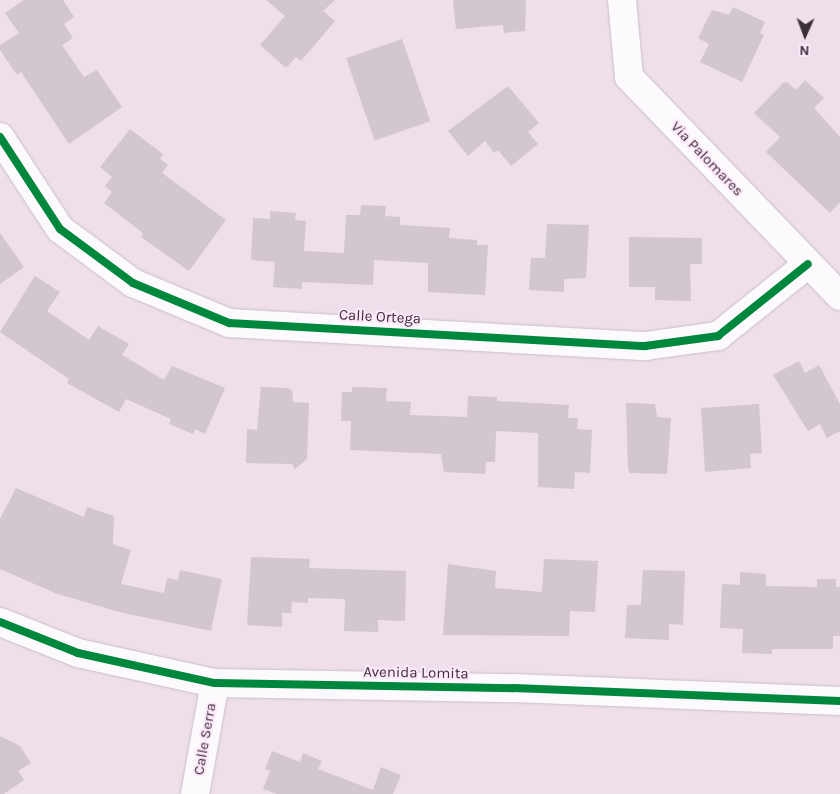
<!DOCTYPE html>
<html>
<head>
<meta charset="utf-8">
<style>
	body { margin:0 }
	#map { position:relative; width:840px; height:794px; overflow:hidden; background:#eedfeb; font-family:Karla,sans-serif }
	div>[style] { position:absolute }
	.building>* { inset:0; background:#d2c6cf; transform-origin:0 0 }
	.roads { filter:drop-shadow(0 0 1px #cabec7) drop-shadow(0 0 1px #cabec7) }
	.minor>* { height:28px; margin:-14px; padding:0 14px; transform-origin:14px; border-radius:14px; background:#fcfafc }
	.cycleway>* { height:8px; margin:-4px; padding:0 4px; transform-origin:4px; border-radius:4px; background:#00873e }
	span { translate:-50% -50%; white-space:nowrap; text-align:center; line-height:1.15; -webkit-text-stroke:4px #fee8fa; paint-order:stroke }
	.street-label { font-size:15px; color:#3a2f38 }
	.north { position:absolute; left:780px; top:10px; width:50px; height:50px; -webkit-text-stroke:4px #fee8fa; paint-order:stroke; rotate:182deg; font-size:14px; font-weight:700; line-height:20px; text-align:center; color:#3a2f38 }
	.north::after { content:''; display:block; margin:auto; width:18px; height:22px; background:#3a2f38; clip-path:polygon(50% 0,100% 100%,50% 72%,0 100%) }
</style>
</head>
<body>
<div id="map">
	<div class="building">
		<i style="clip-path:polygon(24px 0,63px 0,74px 17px,64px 24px,73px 38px,62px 45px,84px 77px,97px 70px,122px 107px,69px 144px,21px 72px,17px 75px,0 50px,0 45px,19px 33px,5px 13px)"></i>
		<i style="clip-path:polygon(266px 0,335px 0,323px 11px,335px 21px,301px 61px,296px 57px,286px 68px,260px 45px,285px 16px)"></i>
		<i style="clip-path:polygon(453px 0,526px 0,525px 31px,504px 33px,503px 25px,456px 29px)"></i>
		<i style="clip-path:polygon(733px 7px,765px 22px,760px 33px,764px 35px,742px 82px,700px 62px,709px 44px,698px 38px,712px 10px,729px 15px)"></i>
		<i style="left:402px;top:39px;width:87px;height:59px;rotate:71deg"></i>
		<i style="clip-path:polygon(805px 80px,824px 98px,814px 108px,840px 137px,840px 202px,830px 213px,766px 152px,780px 137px,754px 113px,783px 83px,787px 82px,796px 90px)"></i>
		<i style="clip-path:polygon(508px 86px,539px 123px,528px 132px,538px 144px,511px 166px,498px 150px,494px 153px,485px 141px,468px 156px,448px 131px)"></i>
		<i style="clip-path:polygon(130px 129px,163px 154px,160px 159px,168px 165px,162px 173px,226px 220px,189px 271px,141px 237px,143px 233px,104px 203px,112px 192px,105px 186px,112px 177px,100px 167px)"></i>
		<i style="clip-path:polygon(361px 205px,386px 206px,385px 216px,400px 217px,400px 225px,450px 228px,449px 238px,477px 240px,477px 245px,488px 245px,485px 295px,428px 292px,428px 263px,374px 260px,373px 285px,302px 282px,302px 289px,273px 287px,275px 262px,251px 260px,253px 218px,270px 219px,270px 211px,296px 213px,295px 220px,306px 221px,304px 251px,344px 253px,346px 215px,360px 215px)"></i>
		<i style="clip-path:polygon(547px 224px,589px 225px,586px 278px,564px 279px,564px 292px,529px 290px,531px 258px,545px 258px)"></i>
		<i style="clip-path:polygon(0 233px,24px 267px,0 284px)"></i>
		<i style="clip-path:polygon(629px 237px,702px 238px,702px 264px,690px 264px,691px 301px,655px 300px,655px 287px,629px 287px)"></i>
		<i style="clip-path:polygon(35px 276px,60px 292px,47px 311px,89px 340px,98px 326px,129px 344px,122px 355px,164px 380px,172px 366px,225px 388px,205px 434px,195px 429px,193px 434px,169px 424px,171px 419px,126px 399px,119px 412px,67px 383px,69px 379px,0 332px)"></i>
		<i style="clip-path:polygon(799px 361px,805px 373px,819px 365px,840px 404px,840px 431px,827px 438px,820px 424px,808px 431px,773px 375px)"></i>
		<i style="clip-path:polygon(261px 387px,288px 388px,292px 390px,293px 402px,309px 403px,307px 459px,295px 469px,292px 464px,246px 463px,247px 429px,257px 430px)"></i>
		<i style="clip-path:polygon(352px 387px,387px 388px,386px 401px,411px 402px,410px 415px,467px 417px,468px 396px,497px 397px,497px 401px,569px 405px,568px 418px,578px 418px,577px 429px,592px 430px,590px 473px,575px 472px,574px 489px,538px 487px,538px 433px,496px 431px,495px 462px,486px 462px,485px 474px,444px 472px,441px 454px,350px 450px,351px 421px,341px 421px,342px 392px,352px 392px)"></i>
		<i style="clip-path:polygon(626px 403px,655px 404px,657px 417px,671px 418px,667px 474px,630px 473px,628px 469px)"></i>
		<i style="clip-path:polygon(759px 404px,762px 453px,750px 454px,751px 468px,705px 472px,701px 408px)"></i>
		<i style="clip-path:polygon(16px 488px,84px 517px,87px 507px,114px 516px,113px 544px,131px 550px,121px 584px,164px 593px,167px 578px,178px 580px,180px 570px,222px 579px,211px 631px,119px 612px,55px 593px,0 569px,0 519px)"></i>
		<i style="clip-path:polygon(251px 557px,310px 559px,309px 568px,406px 571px,405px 621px,378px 620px,378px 632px,344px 631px,345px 599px,308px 598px,308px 603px,292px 602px,291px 613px,282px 613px,282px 627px,247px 625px)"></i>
		<i style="clip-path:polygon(544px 559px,598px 561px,595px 612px,570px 611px,569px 636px,443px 635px,448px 564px,496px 571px,495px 588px,542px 592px)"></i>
		<i style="clip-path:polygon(643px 570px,685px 571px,683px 625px,669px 624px,669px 640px,625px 638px,627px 605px,641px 605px)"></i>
		<i style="clip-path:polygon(740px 572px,766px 574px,766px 586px,817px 587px,817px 579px,836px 579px,836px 587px,840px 587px,840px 636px,833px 636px,833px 649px,772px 649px,772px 654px,742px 653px,743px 629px,720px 628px,722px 584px,740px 585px)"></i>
		<i style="clip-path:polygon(0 736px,20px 746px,31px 763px,18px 771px,24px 780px,4px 794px,0 794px)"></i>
		<i style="clip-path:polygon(272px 751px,300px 762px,303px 753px,322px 761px,318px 769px,373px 790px,381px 767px,401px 775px,393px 794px,277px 794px,263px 789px,270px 771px,265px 769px)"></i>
	</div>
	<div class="roads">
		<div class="minor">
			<i style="left:622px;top:0;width:77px;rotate:84.8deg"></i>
			<i style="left:629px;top:77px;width:304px;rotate:46.1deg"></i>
			<i style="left:0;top:137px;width:110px;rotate:56.9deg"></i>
			<i style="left:60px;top:229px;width:91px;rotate:36.5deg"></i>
			<i style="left:133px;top:283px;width:104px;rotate:22.6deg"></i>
			<i style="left:229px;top:323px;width:417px;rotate:3.2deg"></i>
			<i style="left:645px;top:346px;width:74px;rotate:-7.8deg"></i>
			<i style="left:718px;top:336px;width:115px;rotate:-38.7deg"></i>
			<i style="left:0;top:622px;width:84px;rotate:21.7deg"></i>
			<i style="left:78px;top:653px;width:140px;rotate:12.4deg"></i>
			<i style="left:215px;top:683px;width:299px;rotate:1deg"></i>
			<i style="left:514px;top:688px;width:326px;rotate:2.3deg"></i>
			<i style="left:195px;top:794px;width:113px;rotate:-79.8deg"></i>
		</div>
	</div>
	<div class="cycleway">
		<i style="left:0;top:137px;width:110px;rotate:56.9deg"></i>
		<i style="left:60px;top:229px;width:91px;rotate:36.5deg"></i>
		<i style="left:133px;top:283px;width:104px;rotate:22.6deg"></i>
		<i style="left:229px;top:323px;width:417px;rotate:3.2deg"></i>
		<i style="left:645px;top:346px;width:74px;rotate:-7.8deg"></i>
		<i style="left:718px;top:336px;width:115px;rotate:-38.7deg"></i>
		<i style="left:0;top:622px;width:84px;rotate:21.7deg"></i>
		<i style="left:78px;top:653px;width:140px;rotate:12.4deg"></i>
		<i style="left:215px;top:683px;width:299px;rotate:1deg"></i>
		<i style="left:514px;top:688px;width:326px;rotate:2.3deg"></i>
	</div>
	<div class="street-label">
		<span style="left:707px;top:159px;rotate:46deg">Via Palomares</span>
		<span style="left:380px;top:317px;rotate:3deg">Calle Ortega</span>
		<span style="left:416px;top:673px;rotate:1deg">Avenida Lomita</span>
		<span style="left:205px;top:739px;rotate:-80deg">Calle Serra</span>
	</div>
	<div class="north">N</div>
</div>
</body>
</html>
